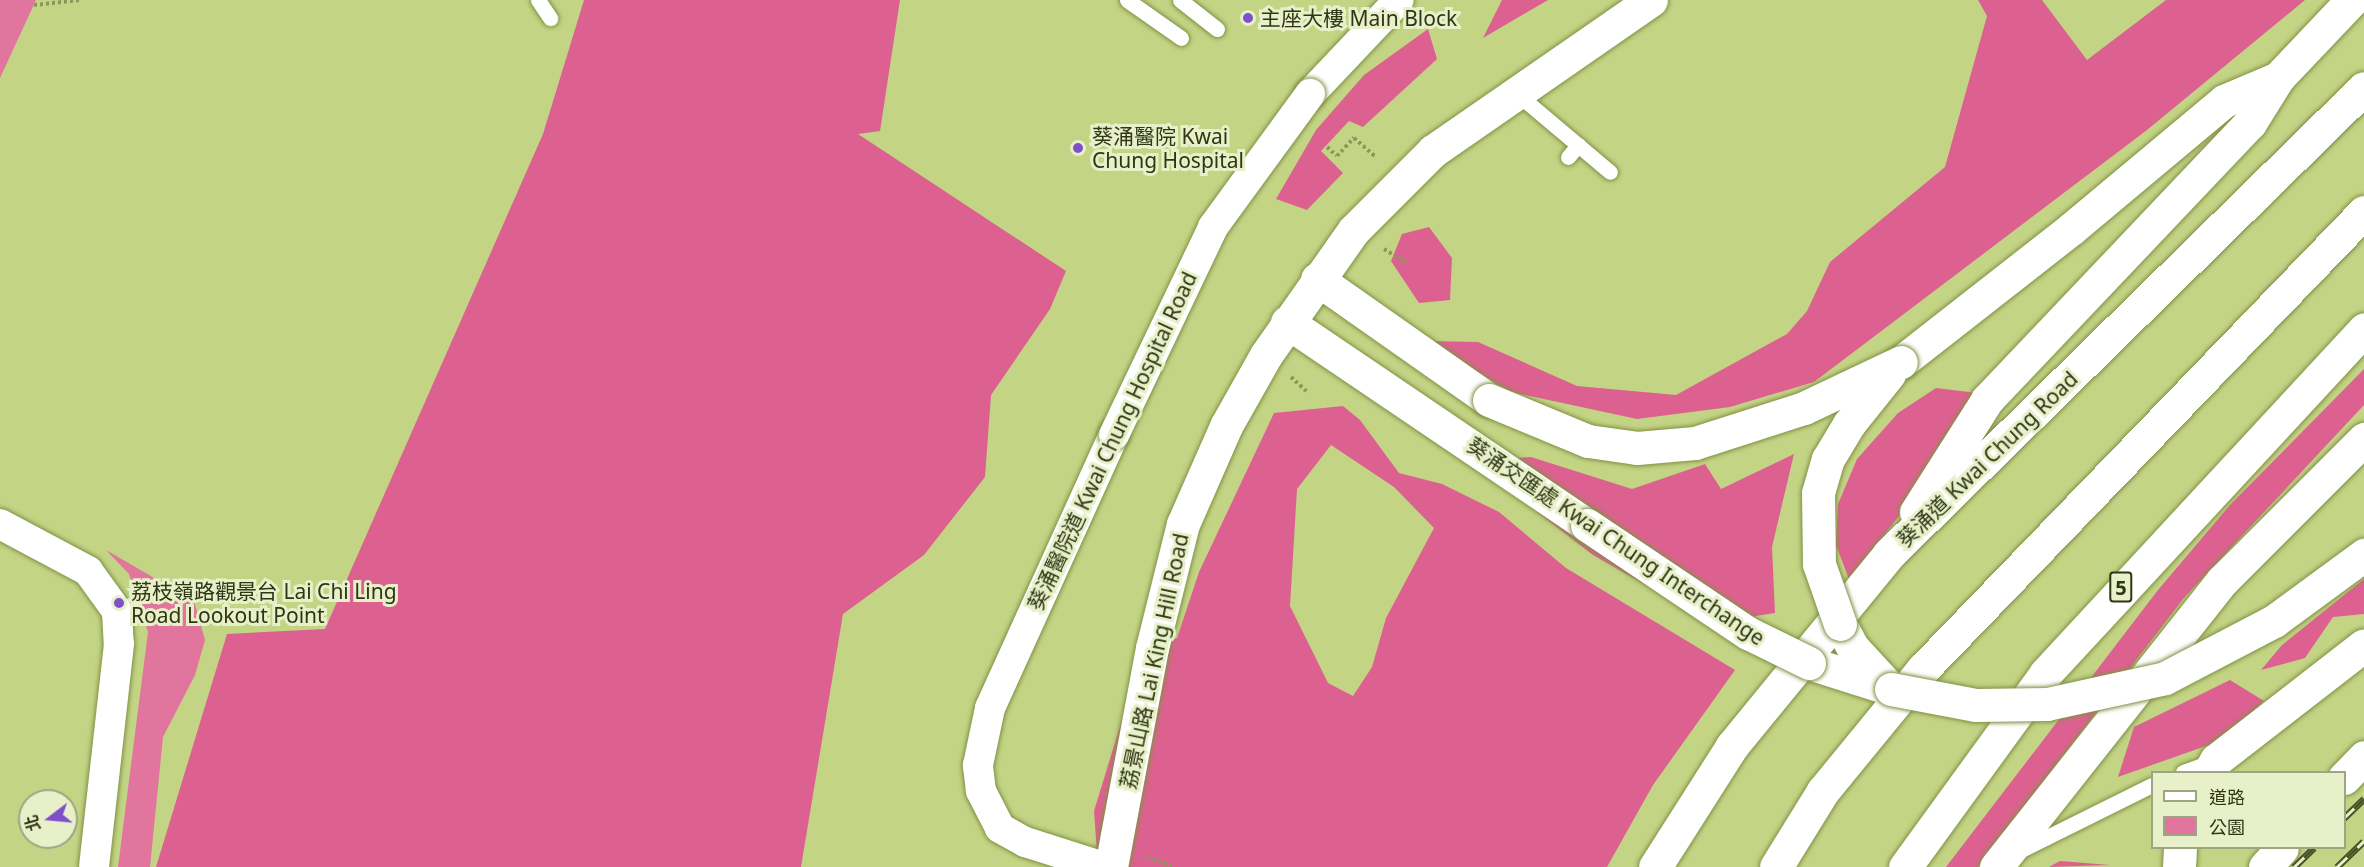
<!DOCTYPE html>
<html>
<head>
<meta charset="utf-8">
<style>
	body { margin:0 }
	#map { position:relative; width:2364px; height:867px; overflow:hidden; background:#c3d485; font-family:"Noto Sans","Noto Sans TC",sans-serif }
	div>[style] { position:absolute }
	.green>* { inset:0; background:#e2759d }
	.forest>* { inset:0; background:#dd6190 }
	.path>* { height:4px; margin-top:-2px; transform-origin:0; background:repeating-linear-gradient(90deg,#8c985b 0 3px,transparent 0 6px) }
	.roads { filter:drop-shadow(0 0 2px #829144) drop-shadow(0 0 2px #829144) }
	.lane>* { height:15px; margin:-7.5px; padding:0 7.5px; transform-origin:7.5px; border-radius:7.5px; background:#fff }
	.street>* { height:30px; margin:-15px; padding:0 15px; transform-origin:15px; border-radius:15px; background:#fff }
	.secondary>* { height:33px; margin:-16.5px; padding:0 16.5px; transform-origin:16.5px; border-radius:16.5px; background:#fff }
	.highway>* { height:33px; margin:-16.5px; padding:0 16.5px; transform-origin:16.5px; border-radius:16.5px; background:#fff }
	.rail>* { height:7px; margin-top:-3.5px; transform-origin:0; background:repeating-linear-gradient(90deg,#e7f0c9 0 14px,#4a5229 0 28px); box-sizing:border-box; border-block:2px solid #4a5229 }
	.bridges { filter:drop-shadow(0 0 2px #829144) drop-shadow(0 0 2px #829144) }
	.street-bridge>* { height:30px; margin:-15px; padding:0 15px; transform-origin:15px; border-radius:15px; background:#fff }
	.secondary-bridge>* { height:33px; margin:-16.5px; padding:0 16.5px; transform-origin:16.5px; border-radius:16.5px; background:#fff }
	.highway-bridge>* { height:33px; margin:-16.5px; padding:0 16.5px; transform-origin:16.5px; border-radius:16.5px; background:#fff }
	.dots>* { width:16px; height:16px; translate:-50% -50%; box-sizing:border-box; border:3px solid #e7f0c9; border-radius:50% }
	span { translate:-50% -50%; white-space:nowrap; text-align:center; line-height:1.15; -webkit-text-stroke:6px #e7f0c9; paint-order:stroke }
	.shield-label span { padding:2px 4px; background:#e7f0c9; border:2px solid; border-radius:4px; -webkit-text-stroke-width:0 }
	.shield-label { font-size:20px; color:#303615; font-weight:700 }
	.poi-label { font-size:21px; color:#303615 }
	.left { translate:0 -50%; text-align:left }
	.street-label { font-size:21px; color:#303615 }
	.legend { position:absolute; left:2151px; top:771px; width:195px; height:78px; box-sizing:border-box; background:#e7f0c9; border:2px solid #9ea681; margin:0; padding:8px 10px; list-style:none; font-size:18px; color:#303615 }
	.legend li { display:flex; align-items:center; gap:12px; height:30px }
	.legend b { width:30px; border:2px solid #9ea681 }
	.north { position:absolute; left:18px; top:789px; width:60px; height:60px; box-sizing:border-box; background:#e7f0c9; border:2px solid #9ea681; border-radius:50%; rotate:254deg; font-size:16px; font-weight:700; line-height:24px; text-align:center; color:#303615 }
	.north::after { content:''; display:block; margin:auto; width:21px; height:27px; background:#8050c9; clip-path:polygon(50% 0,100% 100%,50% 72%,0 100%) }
</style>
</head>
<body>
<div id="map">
	<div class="green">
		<i style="clip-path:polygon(0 0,36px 0,0 78px)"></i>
		<i style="clip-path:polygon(106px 550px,194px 601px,205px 640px,195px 675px,163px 737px,150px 867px,118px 867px,148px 632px,129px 574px)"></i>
	</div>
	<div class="forest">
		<i style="clip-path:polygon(584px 0,900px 0,880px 131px,858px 134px,1066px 271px,1050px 309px,991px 395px,985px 477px,924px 555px,843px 614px,801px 867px,156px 867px,227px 634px,325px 629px,543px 134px)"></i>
		<i style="clip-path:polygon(1502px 0,1548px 0,1483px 38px)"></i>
		<i style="clip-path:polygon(1978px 0,2042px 0,2087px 60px,2166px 0,2305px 0,2147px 130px,1814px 382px,1730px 407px,1637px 419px,1511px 392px,1427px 341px,1478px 342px,1577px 386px,1676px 395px,1787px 334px,1807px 311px,1830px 262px,1945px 167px,1987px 16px)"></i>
		<i style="clip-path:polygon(1428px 29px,1437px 59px,1363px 127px,1349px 121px,1321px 151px,1343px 173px,1307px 210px,1276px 199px,1316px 130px,1364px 75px)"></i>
		<i style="clip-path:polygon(1429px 227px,1452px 258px,1450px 300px,1419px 303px,1391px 261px,1402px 234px)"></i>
		<i style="clip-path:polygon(2364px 369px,2364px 405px,2183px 599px,1978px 867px,1946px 867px,2158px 590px,2230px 505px)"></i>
		<i style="clip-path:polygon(1936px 388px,1977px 393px,1907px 506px,1849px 579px,1836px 545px,1838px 504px,1857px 459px,1898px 413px)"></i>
		<i style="clip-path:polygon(evenodd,1343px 406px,1360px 420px,1399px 473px,1442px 484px,1499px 512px,1566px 568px,1735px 670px,1653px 785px,1607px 867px,1098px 867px,1094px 811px,1145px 645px,1177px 638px,1199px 572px,1274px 413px,1343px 406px,1331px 445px,1394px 487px,1434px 528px,1386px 618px,1372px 667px,1353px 696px,1328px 683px,1290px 606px,1297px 489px,1331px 445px)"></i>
		<i style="clip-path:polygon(1794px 454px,1772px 547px,1775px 613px,1712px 623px,1593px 555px,1471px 461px,1531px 457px,1632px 489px,1705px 464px,1721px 489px)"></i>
		<i style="clip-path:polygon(2364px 579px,2364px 614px,2333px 617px,2305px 658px,2261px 670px,2282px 645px)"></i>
		<i style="clip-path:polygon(2230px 680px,2264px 701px,2220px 741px,2118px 777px,2134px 727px)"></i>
		<i style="clip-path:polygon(2060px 861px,2110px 865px,2049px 867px)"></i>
	</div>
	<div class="path">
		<i style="left:34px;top:5px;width:46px;rotate:-6.2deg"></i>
		<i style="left:1327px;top:147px;width:13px;rotate:42deg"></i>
		<i style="left:1337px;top:156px;width:25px;rotate:-47deg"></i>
		<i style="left:1354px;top:138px;width:30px;rotate:41deg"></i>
		<i style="left:1384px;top:249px;width:26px;rotate:31deg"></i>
		<i style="left:1291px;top:377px;width:21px;rotate:43deg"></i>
		<i style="left:1147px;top:857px;width:28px;rotate:21deg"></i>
	</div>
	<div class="roads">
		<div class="lane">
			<i style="left:538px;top:0;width:22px;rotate:56deg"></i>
			<i style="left:1127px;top:0;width:66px;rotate:35.1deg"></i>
			<i style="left:1180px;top:0;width:47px;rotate:38.1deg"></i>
			<i style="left:1515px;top:92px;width:124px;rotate:40.1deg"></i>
			<i style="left:1568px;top:157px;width:16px;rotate:-50deg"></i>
			<i style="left:2183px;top:772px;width:32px;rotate:-20deg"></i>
			<i style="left:2021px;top:850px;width:146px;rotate:-26.4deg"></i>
		</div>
		<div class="street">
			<i style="left:1310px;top:94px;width:129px;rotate:-46.6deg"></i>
			<i style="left:0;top:524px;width:100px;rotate:28.1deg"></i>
			<i style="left:88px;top:571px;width:49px;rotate:54.1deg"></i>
			<i style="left:117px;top:611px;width:33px;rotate:87deg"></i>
			<i style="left:119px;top:644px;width:224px;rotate:96.4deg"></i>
			<i style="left:1104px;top:867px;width:83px;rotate:-162.4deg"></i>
			<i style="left:1025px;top:842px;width:29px;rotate:-151deg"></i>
			<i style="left:1000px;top:828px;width:42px;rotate:-117.2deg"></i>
			<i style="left:981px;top:791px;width:26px;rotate:-97deg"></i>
			<i style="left:978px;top:765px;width:58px;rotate:-78.1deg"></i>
			<i style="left:990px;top:708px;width:300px;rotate:-65.6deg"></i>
		</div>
		<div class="secondary">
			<i style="left:1287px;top:322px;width:362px;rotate:34.1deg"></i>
			<i style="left:1809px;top:663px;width:86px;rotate:17.6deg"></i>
			<i style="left:1111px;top:867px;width:223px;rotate:-79.4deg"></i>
			<i style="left:1152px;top:648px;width:128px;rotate:-76deg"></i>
			<i style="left:1183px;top:524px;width:107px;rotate:-66.3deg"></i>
			<i style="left:1226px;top:426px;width:81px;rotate:-60.6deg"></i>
			<i style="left:1266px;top:355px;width:153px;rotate:-54.9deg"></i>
			<i style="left:1354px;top:230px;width:112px;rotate:-45deg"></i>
			<i style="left:1433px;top:151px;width:265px;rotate:-34.7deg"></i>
		</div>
		<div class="highway">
			<i style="left:1317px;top:279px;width:210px;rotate:35.1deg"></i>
			<i style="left:1901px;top:362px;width:216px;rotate:-38deg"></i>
			<i style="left:2071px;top:229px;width:199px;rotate:-39.9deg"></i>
			<i style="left:2224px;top:101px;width:59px;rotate:-23.1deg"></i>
			<i style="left:1916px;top:512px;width:133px;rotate:-57.6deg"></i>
			<i style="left:1987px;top:400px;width:382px;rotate:-46.5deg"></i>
			<i style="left:2250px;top:123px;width:53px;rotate:-58.1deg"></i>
			<i style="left:2278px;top:78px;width:108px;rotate:-46.5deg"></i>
			<i style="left:1840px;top:624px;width:27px;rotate:62deg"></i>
			<i style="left:1853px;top:648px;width:56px;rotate:47.2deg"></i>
			<i style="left:2209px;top:772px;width:14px;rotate:-60deg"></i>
			<i style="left:2216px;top:760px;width:187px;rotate:-37.8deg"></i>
			<i style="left:2344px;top:778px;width:29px;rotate:-46deg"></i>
			<i style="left:1655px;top:867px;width:143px;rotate:-57.5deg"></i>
			<i style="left:1732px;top:746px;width:248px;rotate:-50.7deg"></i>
			<i style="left:1889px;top:554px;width:665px;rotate:-44.45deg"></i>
			<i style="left:1776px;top:867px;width:89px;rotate:-58.3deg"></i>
			<i style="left:1823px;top:791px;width:158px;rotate:-50.7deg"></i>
			<i style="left:1923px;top:669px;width:635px;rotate:-46.02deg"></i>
			<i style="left:1905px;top:867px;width:238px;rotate:-54deg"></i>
			<i style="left:2045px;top:674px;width:470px;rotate:-47.2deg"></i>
			<i style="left:1996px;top:867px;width:365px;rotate:-51.7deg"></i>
			<i style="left:2222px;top:581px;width:201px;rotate:-45deg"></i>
			<i style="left:2179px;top:867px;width:19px;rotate:-87deg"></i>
			<i style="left:2265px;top:867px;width:25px;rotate:-48deg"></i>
		</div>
	</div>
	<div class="rail">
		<i style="left:2344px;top:818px;width:28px;rotate:-44deg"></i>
		<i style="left:2294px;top:867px;width:28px;rotate:-44deg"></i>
		<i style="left:2337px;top:867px;width:37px;rotate:-44deg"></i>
	</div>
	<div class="bridges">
		<div class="street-bridge">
			<i style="left:1114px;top:435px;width:230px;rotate:-64.5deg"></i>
			<i style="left:1213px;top:227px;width:165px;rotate:-53.9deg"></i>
		</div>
		<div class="secondary-bridge">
			<i style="left:1587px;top:525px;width:194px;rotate:33.9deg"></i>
			<i style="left:1748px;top:633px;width:68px;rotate:26.2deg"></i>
			<i style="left:1891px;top:689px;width:86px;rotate:10.7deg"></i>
			<i style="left:1976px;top:705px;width:71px;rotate:-0.8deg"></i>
			<i style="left:2047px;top:704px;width:121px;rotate:-12.4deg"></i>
			<i style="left:2165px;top:678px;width:123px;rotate:-27.6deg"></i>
			<i style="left:2274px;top:621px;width:112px;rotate:-36.3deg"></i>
		</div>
		<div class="highway-bridge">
			<i style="left:1489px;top:400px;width:107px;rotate:22.5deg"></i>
			<i style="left:1588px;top:441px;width:49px;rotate:8.1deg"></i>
			<i style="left:1637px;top:448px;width:58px;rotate:-4.9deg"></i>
			<i style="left:1695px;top:443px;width:114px;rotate:-17.8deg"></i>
			<i style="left:1804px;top:408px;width:107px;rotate:-25.4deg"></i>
			<i style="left:1840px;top:624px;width:64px;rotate:-109.3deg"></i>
			<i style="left:1819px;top:564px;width:71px;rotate:-90.8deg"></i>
			<i style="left:1818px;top:493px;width:35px;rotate:-74deg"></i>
			<i style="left:1828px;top:459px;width:41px;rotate:-59deg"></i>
			<i style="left:1849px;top:424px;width:64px;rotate:-51.3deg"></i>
		</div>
	</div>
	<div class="dots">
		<i style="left:1248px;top:18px;background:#8050c9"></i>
		<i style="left:1078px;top:148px;background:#8050c9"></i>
		<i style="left:119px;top:603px;background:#8050c9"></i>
	</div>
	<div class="shield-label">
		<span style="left:2121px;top:587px">5</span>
	</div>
	<div class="poi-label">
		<span class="left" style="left:1260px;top:18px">主座大樓 Main Block</span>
		<span class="left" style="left:1092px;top:148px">葵涌醫院 Kwai<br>Chung Hospital</span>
		<span class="left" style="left:131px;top:603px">荔枝嶺路觀景台 Lai Chi Ling<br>Road Lookout Point</span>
	</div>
	<div class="street-label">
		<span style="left:1112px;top:441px;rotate:-65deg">葵涌醫院道 Kwai Chung Hospital Road</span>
		<span style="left:1987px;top:459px;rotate:-44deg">葵涌道 Kwai Chung Road</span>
		<span style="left:1616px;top:541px;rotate:34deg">葵涌交匯處 Kwai Chung Interchange</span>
		<span style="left:1154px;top:661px;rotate:-78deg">荔景山路 Lai King Hill Road</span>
	</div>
	<ul class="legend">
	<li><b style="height:8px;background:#fff"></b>道路</li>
	<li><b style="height:16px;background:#e2759d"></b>公園</li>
	</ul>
	<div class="north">北</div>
</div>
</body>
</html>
